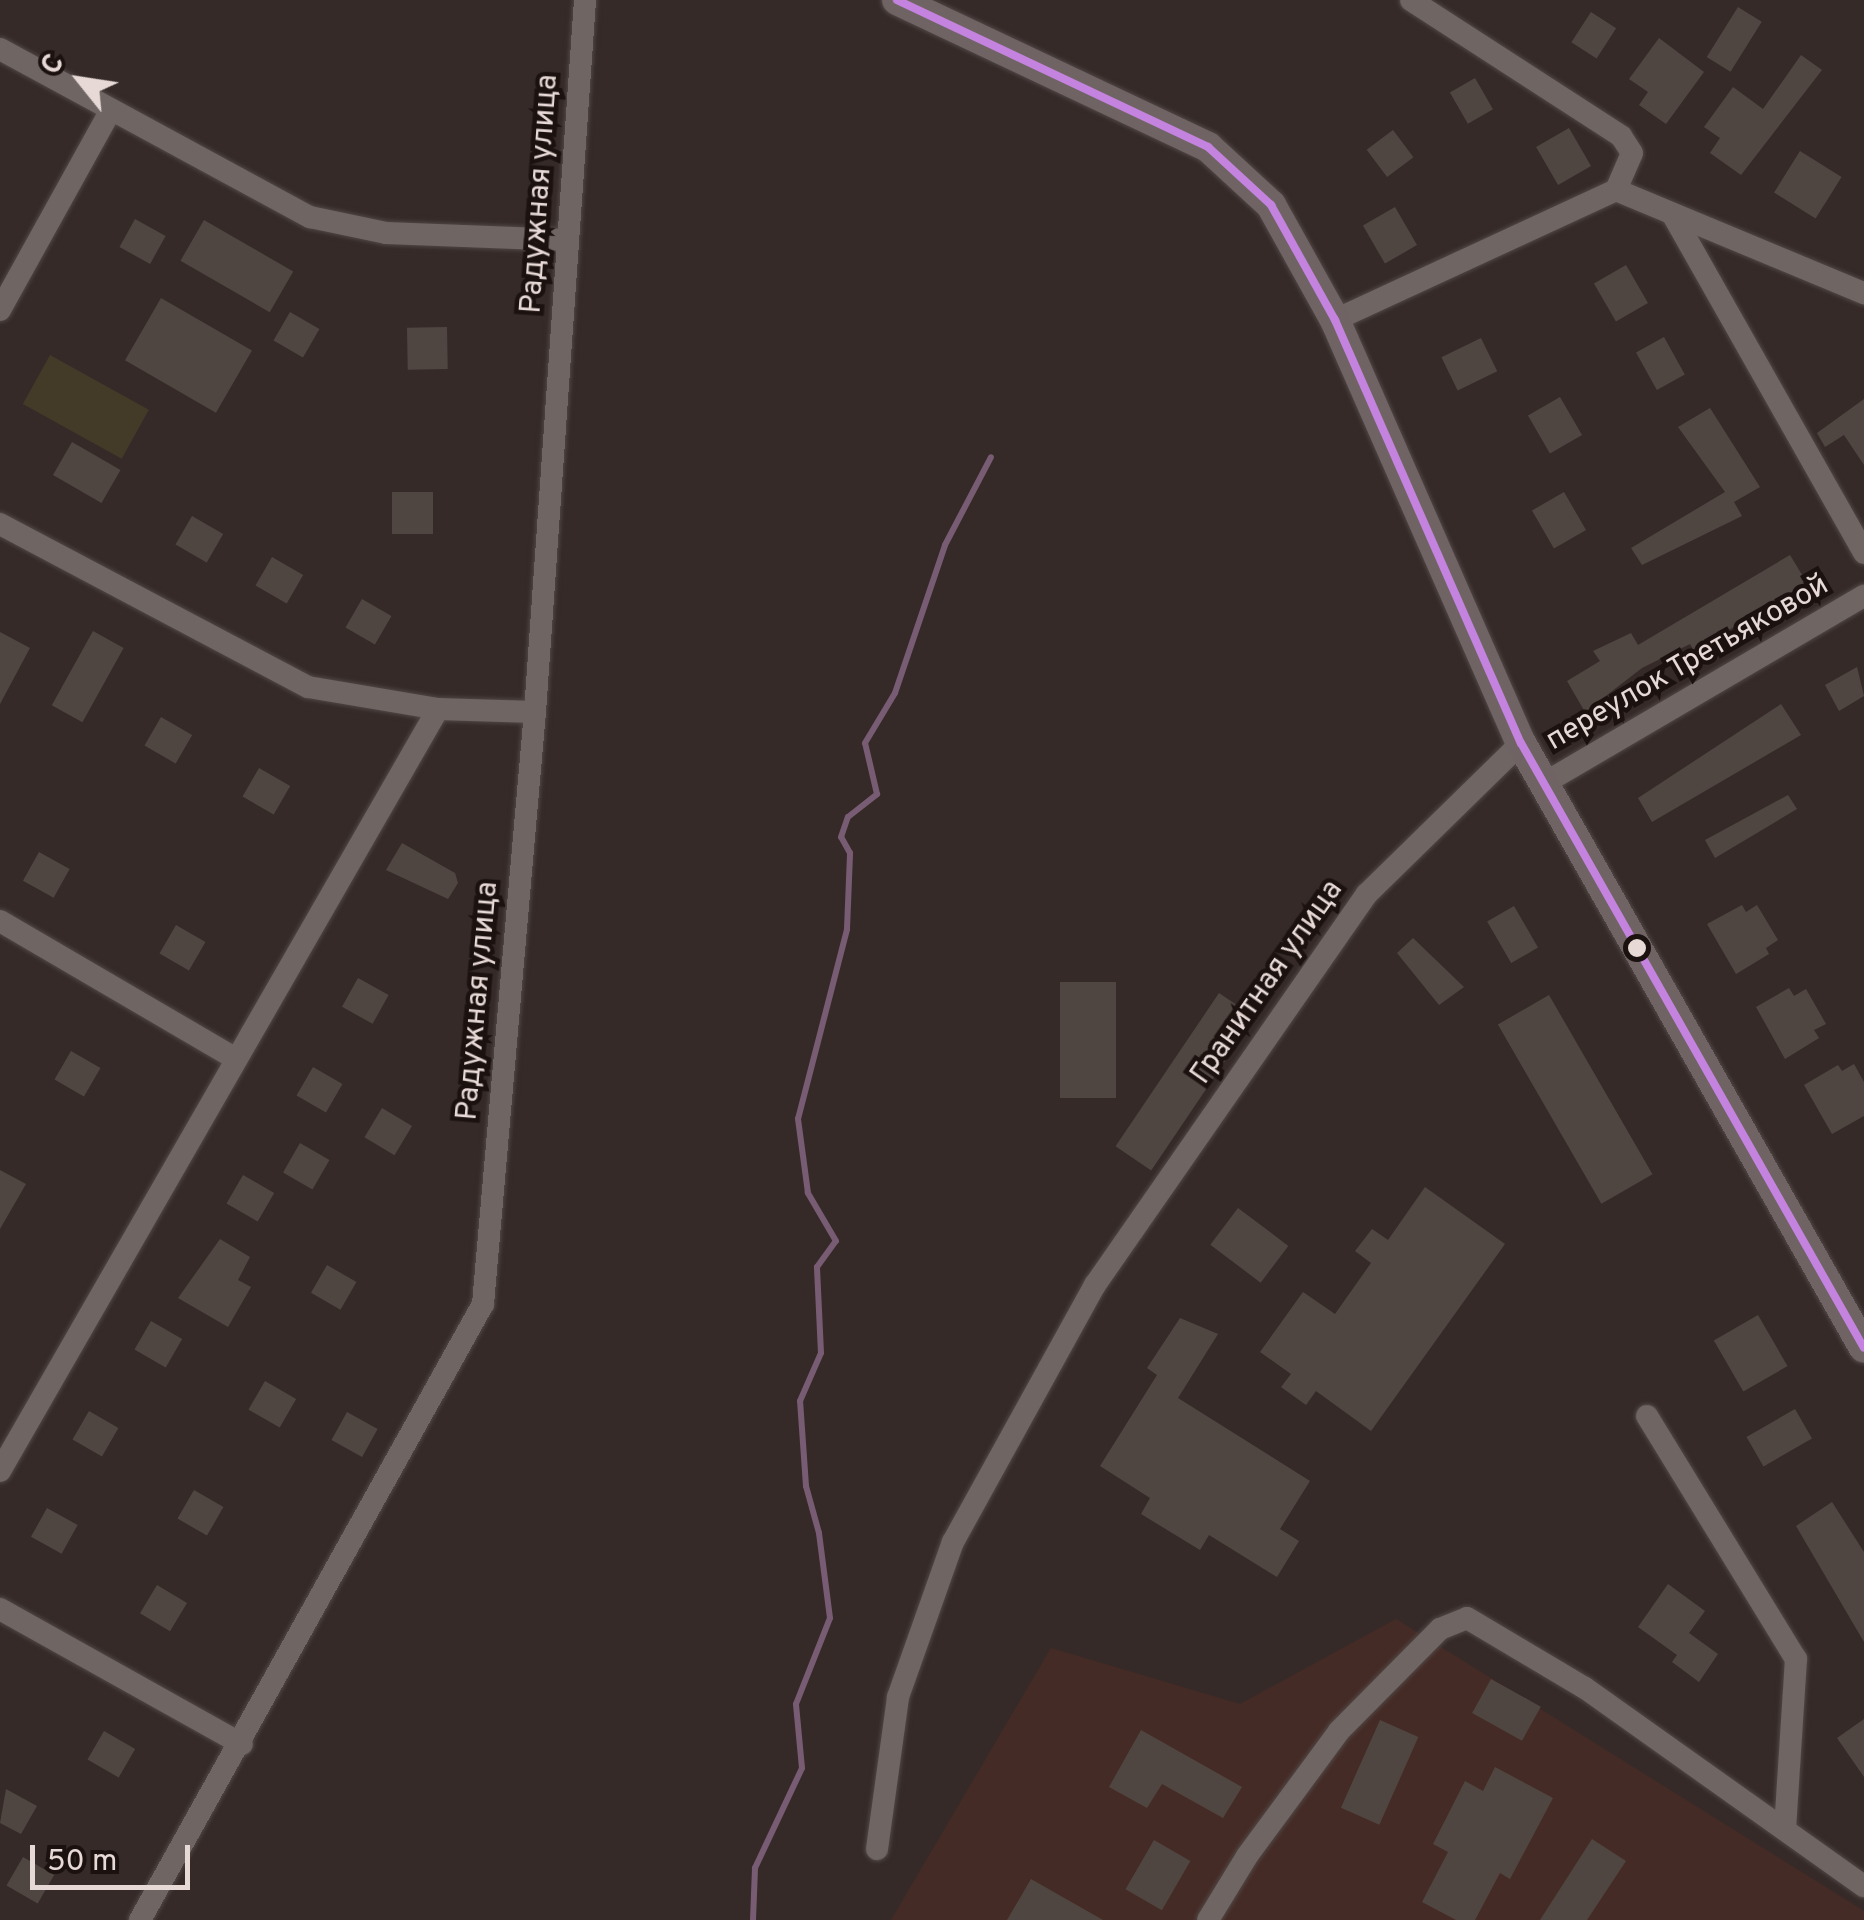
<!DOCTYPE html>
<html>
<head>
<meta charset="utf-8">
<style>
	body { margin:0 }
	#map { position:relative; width:1864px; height:1920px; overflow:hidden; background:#352a28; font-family:Overpass,sans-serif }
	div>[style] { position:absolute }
	.built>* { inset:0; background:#452b26 }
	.green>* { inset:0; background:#433b28; transform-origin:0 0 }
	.stream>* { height:6px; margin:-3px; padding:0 3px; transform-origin:3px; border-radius:3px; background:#785c74 }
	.building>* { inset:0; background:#504641; transform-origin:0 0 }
	.roads { filter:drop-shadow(0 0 2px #504745) drop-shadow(0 0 2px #504745) }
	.minor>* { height:22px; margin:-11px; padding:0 11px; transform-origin:11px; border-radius:11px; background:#6f6664 }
	.major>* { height:30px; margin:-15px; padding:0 15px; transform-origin:15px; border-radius:15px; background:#706364 }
	.bus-1>* { height:8px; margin:-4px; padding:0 4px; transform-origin:4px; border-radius:4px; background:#c483df }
	.dots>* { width:28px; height:28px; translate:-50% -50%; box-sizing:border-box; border:5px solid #1b1210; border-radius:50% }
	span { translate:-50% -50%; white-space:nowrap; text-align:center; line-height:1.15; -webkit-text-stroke:9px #1b1210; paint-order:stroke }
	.street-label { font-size:30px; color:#e7d9d6 }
	.north { position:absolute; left:30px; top:30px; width:100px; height:100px; -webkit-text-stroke:8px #1b1210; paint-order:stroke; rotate:300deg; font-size:28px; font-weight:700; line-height:40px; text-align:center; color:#e7d9d6 }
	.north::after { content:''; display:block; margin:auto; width:35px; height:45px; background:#e7d9d6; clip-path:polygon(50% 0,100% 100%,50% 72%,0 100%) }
	.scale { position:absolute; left:30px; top:1845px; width:160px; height:45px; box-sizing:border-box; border:5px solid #e7d9d6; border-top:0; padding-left:12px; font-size:30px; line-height:35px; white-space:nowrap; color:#e7d9d6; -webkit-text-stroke:8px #1b1210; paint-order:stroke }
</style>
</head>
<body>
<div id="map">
	<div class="built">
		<i style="clip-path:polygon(1396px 1619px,1864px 1911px,1864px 1920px,891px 1920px,1051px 1648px,1240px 1704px)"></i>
	</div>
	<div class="green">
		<i style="left:50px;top:355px;width:113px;height:56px;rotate:29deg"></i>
	</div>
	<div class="stream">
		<i style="left:753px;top:1920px;width:52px;rotate:-87.8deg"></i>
		<i style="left:755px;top:1868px;width:110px;rotate:-64.8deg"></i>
		<i style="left:802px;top:1768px;width:64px;rotate:-95.4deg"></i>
		<i style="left:796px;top:1704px;width:92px;rotate:-68.4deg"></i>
		<i style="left:830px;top:1618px;width:86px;rotate:-97.4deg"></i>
		<i style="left:819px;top:1533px;width:49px;rotate:-105.5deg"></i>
		<i style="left:806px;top:1486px;width:85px;rotate:-94deg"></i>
		<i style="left:800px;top:1401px;width:52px;rotate:-66.4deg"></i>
		<i style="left:821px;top:1353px;width:86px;rotate:-92.7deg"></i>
		<i style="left:817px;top:1267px;width:32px;rotate:-54deg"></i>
		<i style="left:836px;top:1241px;width:56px;rotate:-120.3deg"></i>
		<i style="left:808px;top:1193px;width:75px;rotate:-97.7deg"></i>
		<i style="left:798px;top:1119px;width:196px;rotate:-75.5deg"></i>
		<i style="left:847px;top:929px;width:76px;rotate:-87.7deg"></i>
		<i style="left:850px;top:853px;width:18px;rotate:-119deg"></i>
		<i style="left:841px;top:837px;width:21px;rotate:-71deg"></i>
		<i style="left:848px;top:817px;width:37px;rotate:-38deg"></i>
		<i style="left:877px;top:794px;width:52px;rotate:-103.2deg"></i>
		<i style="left:865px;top:743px;width:58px;rotate:-59deg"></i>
		<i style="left:895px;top:693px;width:156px;rotate:-71.3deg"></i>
		<i style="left:945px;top:545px;width:99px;rotate:-62.4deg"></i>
	</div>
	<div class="building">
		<i style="left:1738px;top:7px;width:28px;height:59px;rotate:32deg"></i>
		<i style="left:1591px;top:12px;width:30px;height:36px;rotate:33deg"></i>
		<i style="clip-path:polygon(1659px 38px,1704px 72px,1666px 124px,1639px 105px,1648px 92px,1629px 79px)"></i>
		<i style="clip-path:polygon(1801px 55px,1822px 70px,1741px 175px,1710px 153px,1720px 138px,1704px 127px,1733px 87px,1763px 109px)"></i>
		<i style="left:1475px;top:78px;width:36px;height:29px;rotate:60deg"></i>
		<i style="left:1569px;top:128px;width:44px;height:38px;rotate:60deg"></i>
		<i style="left:1393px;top:130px;width:34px;height:33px;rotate:53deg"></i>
		<i style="left:1800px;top:151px;width:49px;height:49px;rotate:32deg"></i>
		<i style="left:1395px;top:207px;width:44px;height:37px;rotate:60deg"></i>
		<i style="left:135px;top:219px;width:35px;height:32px;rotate:29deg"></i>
		<i style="left:204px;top:220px;width:103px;height:47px;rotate:30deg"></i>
		<i style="left:1626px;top:265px;width:44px;height:37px;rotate:60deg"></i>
		<i style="left:161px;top:298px;width:105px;height:72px;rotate:30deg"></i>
		<i style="left:290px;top:312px;width:34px;height:33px;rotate:30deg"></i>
		<i style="left:447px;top:327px;width:42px;height:40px;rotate:89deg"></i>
		<i style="left:1664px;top:337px;width:43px;height:32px;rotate:61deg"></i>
		<i style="left:1481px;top:338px;width:37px;height:44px;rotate:64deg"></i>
		<i style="left:1560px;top:397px;width:44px;height:37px;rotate:60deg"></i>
		<i style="clip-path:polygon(1864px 399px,1864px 465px,1844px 435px,1825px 447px,1817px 433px)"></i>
		<i style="clip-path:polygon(1710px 408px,1760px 487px,1734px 502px,1742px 516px,1642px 565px,1631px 548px,1725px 492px,1678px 427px)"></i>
		<i style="left:72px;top:442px;width:56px;height:38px;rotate:30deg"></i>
		<i style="left:433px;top:492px;width:42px;height:41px;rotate:90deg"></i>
		<i style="left:1564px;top:492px;width:44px;height:37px;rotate:60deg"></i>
		<i style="left:192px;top:516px;width:36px;height:33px;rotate:30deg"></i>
		<i style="clip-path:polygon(1790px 555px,1807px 583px,1694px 651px,1690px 644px,1642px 668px,1585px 712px,1567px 681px,1600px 661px,1593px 651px,1631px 633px,1638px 645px)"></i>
		<i style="left:272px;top:557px;width:36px;height:33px;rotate:30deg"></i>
		<i style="left:362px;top:599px;width:34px;height:33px;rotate:30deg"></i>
		<i style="left:93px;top:631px;width:35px;height:85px;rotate:29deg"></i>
		<i style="clip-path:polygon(0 632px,30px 648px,0 704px)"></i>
		<i style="clip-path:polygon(1857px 667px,1864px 696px,1839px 711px,1825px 685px)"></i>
		<i style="clip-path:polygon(1781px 704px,1801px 735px,1652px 822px,1638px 798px)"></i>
		<i style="left:161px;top:717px;width:36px;height:33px;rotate:30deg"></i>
		<i style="left:259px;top:768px;width:36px;height:33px;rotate:30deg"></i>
		<i style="clip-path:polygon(1788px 795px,1797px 809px,1715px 858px,1705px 840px)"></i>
		<i style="clip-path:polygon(402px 843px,455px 873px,458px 883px,448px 899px,386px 870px)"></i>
		<i style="left:39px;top:852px;width:35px;height:33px;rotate:29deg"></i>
		<i style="clip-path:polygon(1742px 905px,1746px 912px,1757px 905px,1778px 940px,1766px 948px,1769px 954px,1736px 974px,1707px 924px)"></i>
		<i style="left:1514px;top:906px;width:48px;height:31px;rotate:60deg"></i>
		<i style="left:176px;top:925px;width:34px;height:33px;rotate:30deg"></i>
		<i style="clip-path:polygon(1413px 938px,1464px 987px,1439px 1005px,1397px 953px)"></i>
		<i style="left:358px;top:978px;width:35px;height:33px;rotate:29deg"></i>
		<i style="left:1060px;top:982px;width:56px;height:116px"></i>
		<i style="clip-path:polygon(1789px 988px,1794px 996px,1806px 989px,1826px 1024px,1814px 1030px,1819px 1038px,1785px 1059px,1756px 1007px)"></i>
		<i style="left:1219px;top:993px;width:43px;height:185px;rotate:34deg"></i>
		<i style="left:1549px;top:995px;width:207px;height:59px;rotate:60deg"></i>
		<i style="left:71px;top:1051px;width:34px;height:33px;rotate:30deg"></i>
		<i style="clip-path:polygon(1854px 1064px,1864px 1082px,1864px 1116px,1832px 1134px,1804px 1085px,1838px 1065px,1842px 1071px)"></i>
		<i style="left:313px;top:1067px;width:34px;height:33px;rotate:30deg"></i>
		<i style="left:382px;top:1108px;width:35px;height:34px;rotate:31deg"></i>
		<i style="left:300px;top:1143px;width:34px;height:34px;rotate:30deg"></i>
		<i style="clip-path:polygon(0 1170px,26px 1184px,0 1229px)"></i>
		<i style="left:243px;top:1175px;width:36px;height:33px;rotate:30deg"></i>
		<i style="clip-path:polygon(1425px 1187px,1505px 1244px,1371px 1431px,1316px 1391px,1306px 1405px,1281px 1387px,1291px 1374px,1260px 1352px,1303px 1292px,1335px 1314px,1371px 1263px,1355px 1251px,1372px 1229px,1388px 1240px)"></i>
		<i style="left:1238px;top:1208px;width:63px;height:46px;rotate:37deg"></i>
		<i style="clip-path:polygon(220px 1239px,250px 1257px,238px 1280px,251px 1287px,228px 1327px,178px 1298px)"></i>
		<i style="left:327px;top:1265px;width:34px;height:32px;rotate:30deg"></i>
		<i style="left:1758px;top:1315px;width:59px;height:51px;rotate:60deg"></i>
		<i style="clip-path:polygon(1180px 1318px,1218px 1334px,1178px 1398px,1310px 1481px,1280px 1529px,1299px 1541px,1277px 1577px,1209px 1535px,1200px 1550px,1141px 1514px,1150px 1498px,1100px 1466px,1157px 1375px,1147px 1368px)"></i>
		<i style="left:151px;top:1321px;width:36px;height:33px;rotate:30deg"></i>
		<i style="left:265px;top:1381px;width:36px;height:33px;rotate:30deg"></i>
		<i style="left:1795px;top:1409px;width:34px;height:56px;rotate:60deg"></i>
		<i style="left:89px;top:1411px;width:34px;height:33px;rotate:30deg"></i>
		<i style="left:347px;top:1412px;width:35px;height:32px;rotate:29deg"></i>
		<i style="left:194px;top:1490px;width:34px;height:33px;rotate:30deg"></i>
		<i style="clip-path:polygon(1832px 1502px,1864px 1552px,1864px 1642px,1796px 1526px)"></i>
		<i style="left:47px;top:1508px;width:35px;height:33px;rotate:29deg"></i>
		<i style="clip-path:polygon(1668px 1584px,1705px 1611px,1689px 1633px,1718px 1654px,1699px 1682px,1672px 1662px,1677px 1655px,1638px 1627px)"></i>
		<i style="left:157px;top:1585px;width:35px;height:33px;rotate:31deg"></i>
		<i style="left:1491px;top:1679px;width:57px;height:39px;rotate:29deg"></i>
		<i style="clip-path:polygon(1864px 1719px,1864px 1777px,1837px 1738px)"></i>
		<i style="left:1380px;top:1720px;width:42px;height:96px;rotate:24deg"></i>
		<i style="clip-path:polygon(1141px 1730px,1242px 1787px,1223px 1818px,1162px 1784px,1147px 1808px,1109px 1787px)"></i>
		<i style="left:104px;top:1731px;width:36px;height:33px;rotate:30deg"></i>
		<i style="clip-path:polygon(1495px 1767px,1553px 1798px,1510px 1879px,1500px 1873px,1475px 1920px,1456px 1920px,1422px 1902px,1448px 1852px,1433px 1844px,1465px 1781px,1483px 1791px)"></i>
		<i style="clip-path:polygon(6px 1789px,37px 1806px,21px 1834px,0 1823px)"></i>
		<i style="clip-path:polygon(1592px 1839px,1626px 1861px,1587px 1920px,1540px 1920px)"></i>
		<i style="left:1154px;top:1840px;width:42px;height:57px;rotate:30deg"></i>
		<i style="left:23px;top:1857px;width:36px;height:33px;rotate:30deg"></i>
		<i style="clip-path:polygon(1031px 1879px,1103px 1920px,1007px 1920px)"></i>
	</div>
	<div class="roads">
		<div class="minor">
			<i style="left:0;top:49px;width:353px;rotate:28.5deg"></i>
			<i style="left:310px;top:217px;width:78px;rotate:11.9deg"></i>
			<i style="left:386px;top:233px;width:181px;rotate:2.2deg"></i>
			<i style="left:1616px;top:190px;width:269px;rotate:22.6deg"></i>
			<i style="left:1674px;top:217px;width:386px;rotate:60.5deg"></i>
			<i style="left:0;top:310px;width:225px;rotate:-61deg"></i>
			<i style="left:1335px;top:320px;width:310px;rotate:-24.8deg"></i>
			<i style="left:1616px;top:190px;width:40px;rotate:-66.6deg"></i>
			<i style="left:1632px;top:153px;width:20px;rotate:-123deg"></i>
			<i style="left:1621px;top:136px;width:250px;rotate:-147.1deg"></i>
			<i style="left:0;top:524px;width:348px;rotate:27.9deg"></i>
			<i style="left:308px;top:687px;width:132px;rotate:9.6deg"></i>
			<i style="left:438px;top:709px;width:97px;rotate:1.8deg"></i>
			<i style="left:1543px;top:784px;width:372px;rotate:-30.4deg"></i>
			<i style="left:0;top:921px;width:271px;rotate:30.3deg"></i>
			<i style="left:1647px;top:1416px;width:285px;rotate:58.5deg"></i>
			<i style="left:1796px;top:1659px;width:169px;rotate:93.7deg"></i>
			<i style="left:0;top:1471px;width:879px;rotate:-60.11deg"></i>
			<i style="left:0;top:1609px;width:277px;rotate:29.2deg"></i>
			<i style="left:877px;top:1849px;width:153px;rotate:-82.1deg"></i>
			<i style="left:898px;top:1697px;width:164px;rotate:-70.5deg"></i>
			<i style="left:953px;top:1542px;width:294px;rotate:-61.1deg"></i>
			<i style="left:1095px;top:1285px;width:476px;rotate:-55.2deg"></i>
			<i style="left:1367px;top:894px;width:216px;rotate:-44.4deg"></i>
			<i style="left:140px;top:1920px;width:705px;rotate:-60.89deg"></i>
			<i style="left:483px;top:1304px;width:594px;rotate:-84.98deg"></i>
			<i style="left:535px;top:712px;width:714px;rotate:-85.98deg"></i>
			<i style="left:1208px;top:1920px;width:75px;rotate:-58.6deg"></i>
			<i style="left:1247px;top:1856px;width:155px;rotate:-53.6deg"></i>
			<i style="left:1339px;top:1731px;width:144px;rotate:-45.3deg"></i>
			<i style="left:1440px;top:1629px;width:29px;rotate:-22deg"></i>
			<i style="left:1467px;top:1618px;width:137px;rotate:30.7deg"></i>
			<i style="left:1585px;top:1688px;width:342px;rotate:35.4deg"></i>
		</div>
		<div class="major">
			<i style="left:897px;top:0;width:344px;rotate:25.3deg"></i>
			<i style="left:1208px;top:147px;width:86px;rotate:42.6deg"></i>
			<i style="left:1271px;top:205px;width:132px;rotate:60.9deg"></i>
			<i style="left:1335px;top:320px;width:462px;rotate:66.3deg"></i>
			<i style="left:1521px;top:743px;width:695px;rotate:60.45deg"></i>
		</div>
	</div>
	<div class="bus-1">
		<i style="left:897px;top:0;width:344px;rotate:25.3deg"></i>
		<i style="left:1208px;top:147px;width:86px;rotate:42.6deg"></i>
		<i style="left:1271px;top:205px;width:132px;rotate:60.9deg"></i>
		<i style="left:1335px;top:320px;width:462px;rotate:66.3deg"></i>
		<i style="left:1521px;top:743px;width:695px;rotate:60.45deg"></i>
	</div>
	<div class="dots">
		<i style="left:1637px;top:948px;background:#e7d9d6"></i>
	</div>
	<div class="street-label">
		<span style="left:541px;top:194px;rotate:-86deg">Радужная улица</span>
		<span style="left:1688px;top:664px;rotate:-30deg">переулок Третьяковой</span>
		<span style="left:1268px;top:983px;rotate:-55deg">Гранитная улица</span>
		<span style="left:479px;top:1001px;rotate:-85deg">Радужная улица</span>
	</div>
	<div class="north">С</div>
	<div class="scale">50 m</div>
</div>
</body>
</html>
